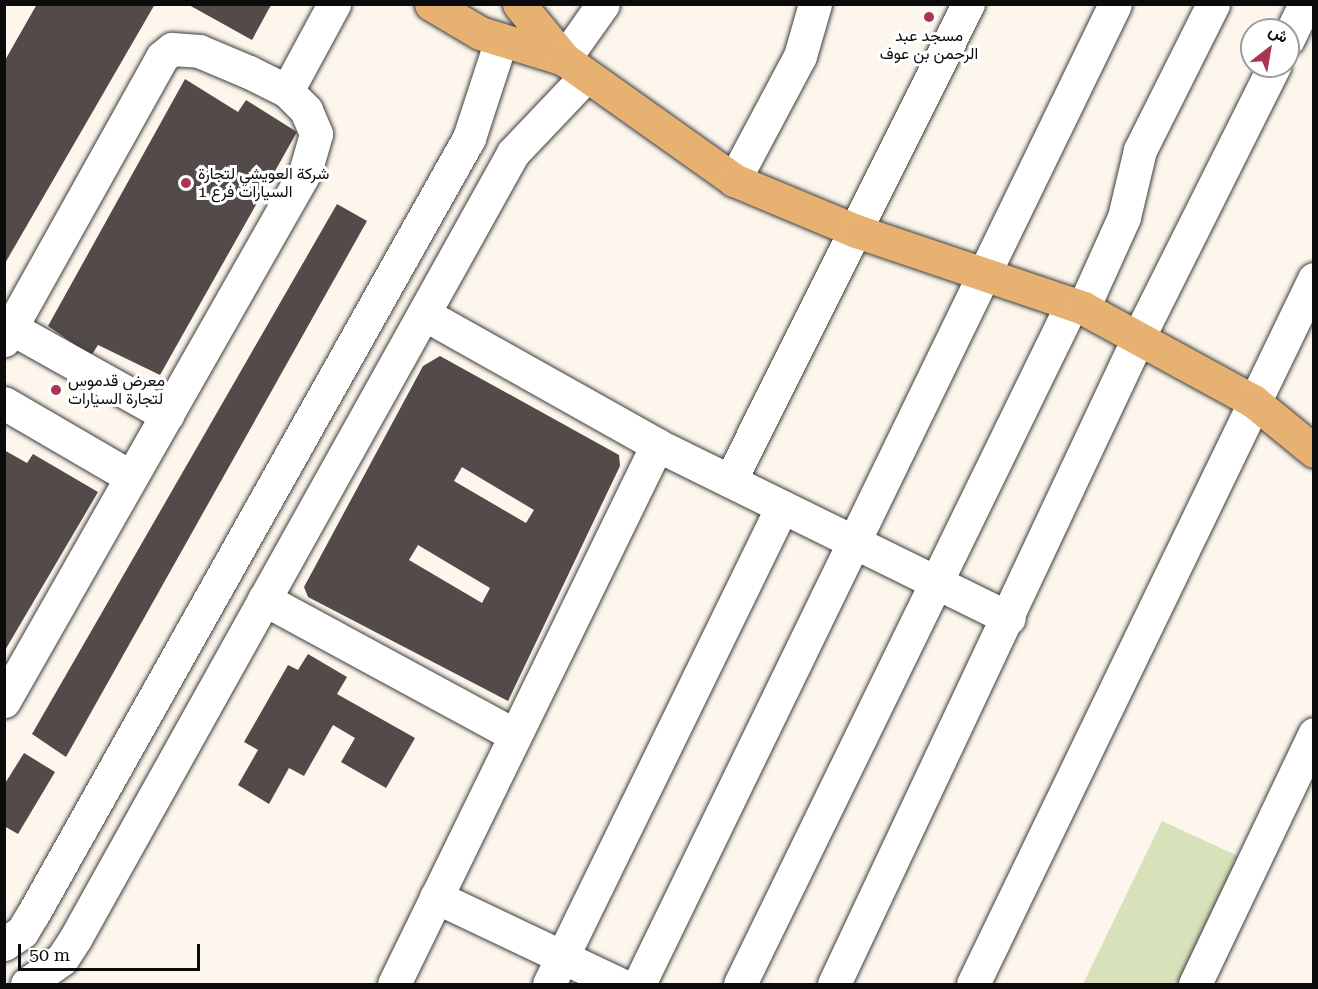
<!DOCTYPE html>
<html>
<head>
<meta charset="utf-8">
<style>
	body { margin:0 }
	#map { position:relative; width:1318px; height:989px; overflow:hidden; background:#fcf6ec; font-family:"Roboto Serif",Vazirmatn,serif }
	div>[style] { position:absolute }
	.green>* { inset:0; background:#d7e2ba }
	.building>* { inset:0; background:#524b49 }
	.roads { filter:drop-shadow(0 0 2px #3e3e3e) drop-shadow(0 0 2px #3e3e3e) }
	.minor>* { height:33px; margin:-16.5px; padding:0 16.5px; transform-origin:16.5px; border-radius:16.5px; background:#fff }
	.major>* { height:33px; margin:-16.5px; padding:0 16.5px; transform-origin:16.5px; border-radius:16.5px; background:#e7b271 }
	.dots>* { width:16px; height:16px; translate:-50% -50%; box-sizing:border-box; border:3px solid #fff; border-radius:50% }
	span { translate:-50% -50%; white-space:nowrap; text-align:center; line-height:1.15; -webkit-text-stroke:6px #fff; paint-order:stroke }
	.poi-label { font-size:16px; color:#0b0b0b }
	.left { translate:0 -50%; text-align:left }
	.frame { position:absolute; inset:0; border:6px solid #0b0b0b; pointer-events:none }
	.north { position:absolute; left:1240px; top:18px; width:60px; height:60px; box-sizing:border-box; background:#fff; border:2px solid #9d9d9d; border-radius:50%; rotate:31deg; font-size:16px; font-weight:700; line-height:24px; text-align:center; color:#0b0b0b }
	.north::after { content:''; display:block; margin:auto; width:21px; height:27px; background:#a93553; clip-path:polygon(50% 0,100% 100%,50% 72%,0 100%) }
	.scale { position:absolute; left:18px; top:944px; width:182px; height:27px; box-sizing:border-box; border:3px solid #0b0b0b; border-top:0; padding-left:8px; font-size:18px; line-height:21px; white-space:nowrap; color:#0b0b0b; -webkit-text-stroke:4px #fff; paint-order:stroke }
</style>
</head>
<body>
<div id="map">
	<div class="green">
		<i style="clip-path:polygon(1162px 821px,1253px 863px,1195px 984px,1083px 984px)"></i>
	</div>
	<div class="building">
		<i style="clip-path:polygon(37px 4px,155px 4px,4px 265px,4px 62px)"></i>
		<i style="clip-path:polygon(189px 5px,271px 5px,252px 40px)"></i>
		<i style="clip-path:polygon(185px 79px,238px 112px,246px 100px,297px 132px,160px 375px,98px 345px,91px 356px,48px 326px)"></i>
		<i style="clip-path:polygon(337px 204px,367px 221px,66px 757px,32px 734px)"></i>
		<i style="clip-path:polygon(evenodd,440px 356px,619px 455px,620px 466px,508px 701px,308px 597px,304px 587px,423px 366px,440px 356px,462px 467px,534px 510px,526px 523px,454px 481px,462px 467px,440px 356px,418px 545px,490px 588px,482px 603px,409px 560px,418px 545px)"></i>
		<i style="clip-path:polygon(4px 450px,27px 463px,33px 454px,98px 492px,4px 652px)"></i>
		<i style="clip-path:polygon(308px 654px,347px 677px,337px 694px,415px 738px,386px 788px,341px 762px,355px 738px,333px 725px,304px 776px,289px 768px,269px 804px,238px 785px,258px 750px,244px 742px,288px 665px,298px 670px)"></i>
		<i style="clip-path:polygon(24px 753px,55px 772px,18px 834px,4px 826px,4px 785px)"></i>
	</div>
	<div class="roads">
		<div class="minor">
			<i style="left:1288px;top:39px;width:39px;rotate:-64deg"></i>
			<i style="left:564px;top:59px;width:67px;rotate:-54.7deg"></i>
			<i style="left:287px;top:91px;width:99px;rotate:-61.6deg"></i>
			<i style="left:734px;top:180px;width:140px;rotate:-62deg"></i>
			<i style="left:800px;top:56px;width:54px;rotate:-73.9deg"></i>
			<i style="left:1083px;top:308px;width:100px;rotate:-65.7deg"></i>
			<i style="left:1124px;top:217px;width:69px;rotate:-76.6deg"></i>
			<i style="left:1140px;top:150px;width:163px;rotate:-63.4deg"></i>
			<i style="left:424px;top:314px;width:267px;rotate:29.3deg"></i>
			<i style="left:657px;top:445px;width:392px;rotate:26.2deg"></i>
			<i style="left:4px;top:324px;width:187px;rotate:29.2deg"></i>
			<i style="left:4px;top:340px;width:324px;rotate:-60.8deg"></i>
			<i style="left:162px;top:57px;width:13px;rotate:-39deg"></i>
			<i style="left:172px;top:49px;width:27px;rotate:4deg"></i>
			<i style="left:199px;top:51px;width:54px;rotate:22.8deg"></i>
			<i style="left:249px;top:72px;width:42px;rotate:26.6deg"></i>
			<i style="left:287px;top:91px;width:27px;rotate:45deg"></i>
			<i style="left:306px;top:110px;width:26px;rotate:67deg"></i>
			<i style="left:316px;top:134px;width:37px;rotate:106deg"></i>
			<i style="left:306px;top:170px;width:611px;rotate:119.63deg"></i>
			<i style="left:4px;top:403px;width:147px;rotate:30.2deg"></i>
			<i style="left:730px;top:481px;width:533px;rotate:-63.48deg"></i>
			<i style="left:264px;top:599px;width:285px;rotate:28.5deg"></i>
			<i style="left:436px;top:897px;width:203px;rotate:25.4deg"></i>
			<i style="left:4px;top:944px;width:22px;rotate:-34deg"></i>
			<i style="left:22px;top:932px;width:21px;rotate:-59deg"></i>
			<i style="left:33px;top:914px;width:890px;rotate:-60.67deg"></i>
			<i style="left:469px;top:138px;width:103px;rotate:-71.9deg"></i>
			<i style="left:27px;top:984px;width:43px;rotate:-35.5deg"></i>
			<i style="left:62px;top:959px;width:24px;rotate:-57deg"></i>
			<i style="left:75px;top:939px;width:900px;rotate:-60.87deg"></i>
			<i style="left:513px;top:153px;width:106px;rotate:-46.5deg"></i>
			<i style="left:394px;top:984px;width:600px;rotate:-63.99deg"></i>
			<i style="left:549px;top:984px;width:531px;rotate:-63.97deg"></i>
			<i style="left:639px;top:984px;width:1089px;rotate:-64.09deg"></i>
			<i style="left:740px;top:984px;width:757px;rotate:-63.98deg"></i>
			<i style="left:834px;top:984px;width:716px;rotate:-64.79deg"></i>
			<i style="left:1139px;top:336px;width:302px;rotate:-63.4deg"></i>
			<i style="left:973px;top:984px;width:783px;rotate:-64.19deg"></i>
			<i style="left:1195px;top:984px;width:277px;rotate:-64.5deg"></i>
		</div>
		<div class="major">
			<i style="left:431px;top:4px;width:57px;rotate:30.6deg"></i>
			<i style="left:480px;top:33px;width:88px;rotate:17.2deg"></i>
			<i style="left:519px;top:4px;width:71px;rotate:50.7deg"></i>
			<i style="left:564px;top:59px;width:209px;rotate:35.4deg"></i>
			<i style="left:734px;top:180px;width:132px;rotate:22.7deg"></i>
			<i style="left:856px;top:231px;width:240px;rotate:18.7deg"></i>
			<i style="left:1083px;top:308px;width:194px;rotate:28.7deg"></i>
			<i style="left:1253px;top:401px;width:79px;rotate:39.3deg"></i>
		</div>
	</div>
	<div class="dots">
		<i style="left:929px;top:17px;background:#a93553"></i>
		<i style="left:186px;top:183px;background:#a93553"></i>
		<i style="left:56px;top:390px;background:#a93553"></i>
	</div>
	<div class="poi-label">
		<span style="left:929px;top:45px">مسجد عبد<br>الرحمن بن عوف</span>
		<span class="left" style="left:198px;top:183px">شركة العويشي لتجارة<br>السيارات فرع 1</span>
		<span class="left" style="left:68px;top:390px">معرض قدموس<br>لتجارة السيارات</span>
	</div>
	<div class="frame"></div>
	<div class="north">ش</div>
	<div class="scale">50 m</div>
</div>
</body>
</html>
